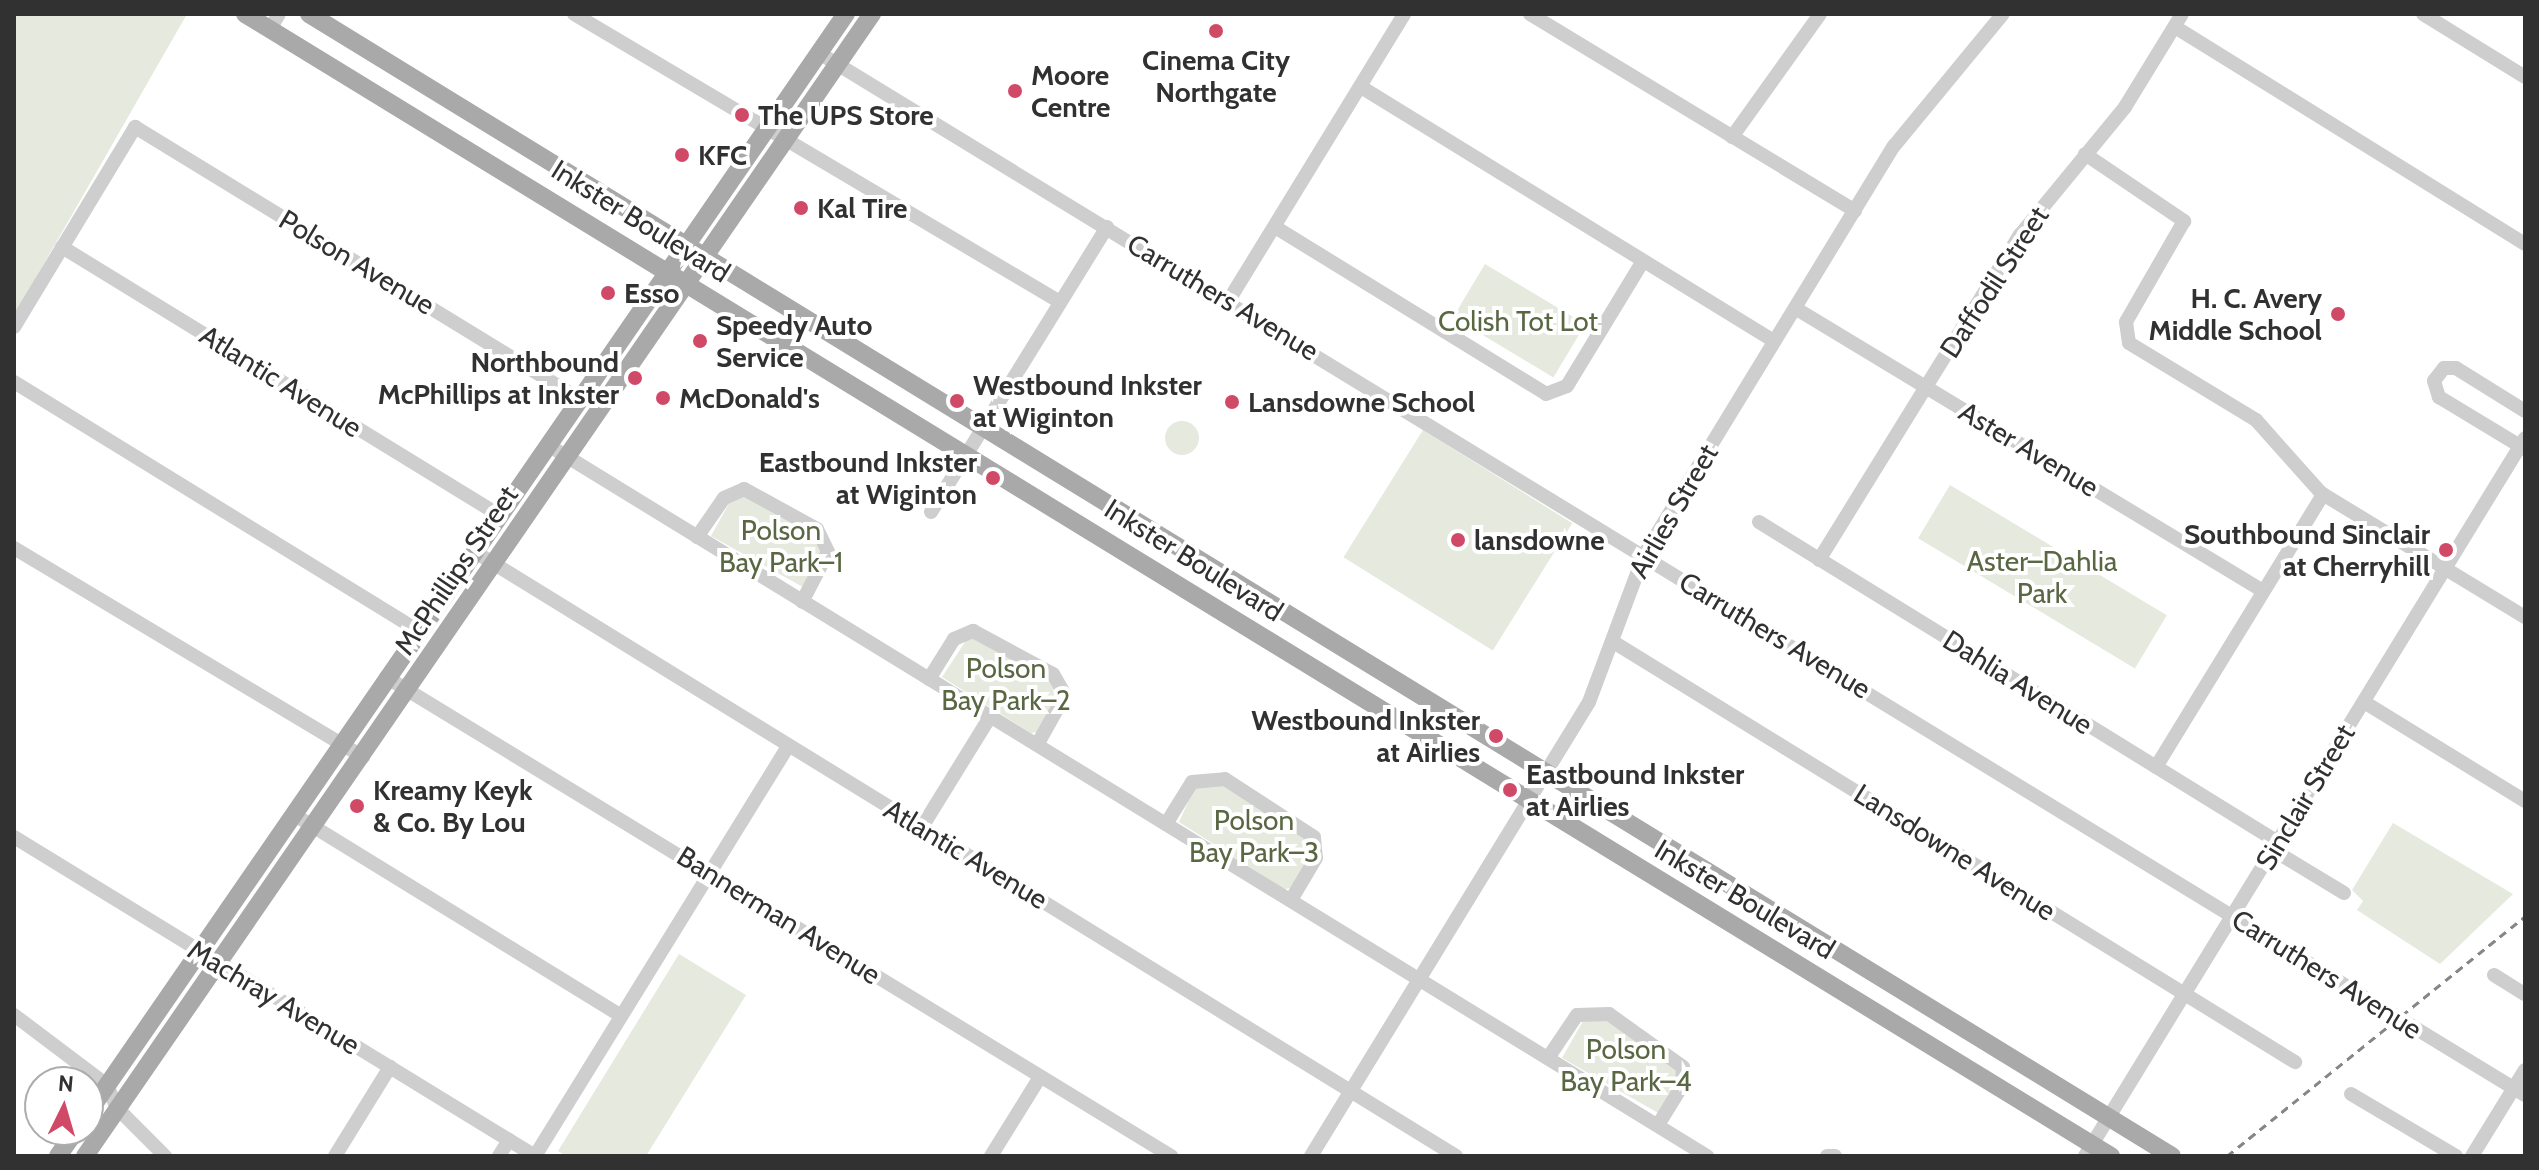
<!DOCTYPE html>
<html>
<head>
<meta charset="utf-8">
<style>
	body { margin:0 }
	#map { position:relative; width:2539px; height:1170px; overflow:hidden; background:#fff; font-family:Cabin,sans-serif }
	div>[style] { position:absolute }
	.green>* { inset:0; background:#e5e9de; transform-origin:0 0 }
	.round { border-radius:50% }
	.minor>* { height:14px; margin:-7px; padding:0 7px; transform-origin:7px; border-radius:7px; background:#cecece }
	.major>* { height:18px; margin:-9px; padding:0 9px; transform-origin:9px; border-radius:9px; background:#a9a9a9 }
	.rail>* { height:3px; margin-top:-1.5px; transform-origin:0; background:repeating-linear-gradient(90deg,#868686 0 8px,transparent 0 14px) }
	.dots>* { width:22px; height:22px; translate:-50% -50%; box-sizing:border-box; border:4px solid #fff; border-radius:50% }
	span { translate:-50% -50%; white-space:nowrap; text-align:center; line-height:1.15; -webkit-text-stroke:8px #fff; paint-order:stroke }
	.poi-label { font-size:28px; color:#313131; font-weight:700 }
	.left { translate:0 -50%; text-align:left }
	.right { translate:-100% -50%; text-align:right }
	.street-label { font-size:28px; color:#313131 }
	.park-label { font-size:28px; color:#596743 }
	.frame { position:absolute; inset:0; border:16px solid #313131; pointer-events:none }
	.north { position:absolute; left:24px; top:1066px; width:80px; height:80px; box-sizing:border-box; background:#fff; border:2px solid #adadad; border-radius:50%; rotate:5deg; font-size:22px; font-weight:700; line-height:32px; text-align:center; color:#313131 }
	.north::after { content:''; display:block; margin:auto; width:28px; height:36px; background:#d04a68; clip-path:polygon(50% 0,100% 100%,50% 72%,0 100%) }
</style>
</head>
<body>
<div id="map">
	<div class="green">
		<i style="clip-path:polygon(14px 14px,187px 14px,14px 316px)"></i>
		<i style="left:1485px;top:264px;width:117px;height:62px;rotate:31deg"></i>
		<i class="round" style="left:1165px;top:421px;width:34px;height:34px"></i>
		<i style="left:1423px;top:430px;width:176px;height:150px;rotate:32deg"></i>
		<i style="left:1950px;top:485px;width:253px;height:62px;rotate:31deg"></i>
		<i style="clip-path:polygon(750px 495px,810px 530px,822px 549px,803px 587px,711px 536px,732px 498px)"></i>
		<i style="clip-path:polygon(969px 636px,1047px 675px,1058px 694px,1040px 732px,1031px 733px,942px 677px)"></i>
		<i style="clip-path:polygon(1217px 781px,1309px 841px,1311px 857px,1293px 888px,1284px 889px,1179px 822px,1194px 789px)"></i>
		<i style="clip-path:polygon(2393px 823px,2513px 894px,2440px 964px,2357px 910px,2363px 901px,2352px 890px)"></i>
		<i style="clip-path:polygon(679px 954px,746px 995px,646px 1156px,566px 1156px,558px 1151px)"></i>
		<i style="clip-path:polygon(1608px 1020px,1677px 1067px,1678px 1083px,1660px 1114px,1562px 1058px,1583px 1021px)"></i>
	</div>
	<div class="minor">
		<i style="left:574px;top:14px;width:565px;rotate:30.65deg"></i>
		<i style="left:1530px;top:14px;width:380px;rotate:31.2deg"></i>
		<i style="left:2423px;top:14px;width:120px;rotate:31.7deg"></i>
		<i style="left:2175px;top:27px;width:412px;rotate:31.8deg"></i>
		<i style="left:270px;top:29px;width:17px;rotate:-59deg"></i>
		<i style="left:819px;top:53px;width:1999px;rotate:31.42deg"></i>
		<i style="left:1361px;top:87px;width:485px;rotate:31.6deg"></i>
		<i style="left:1732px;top:137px;width:151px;rotate:-54.4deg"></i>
		<i style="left:2085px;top:154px;width:120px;rotate:34.1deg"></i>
		<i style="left:2184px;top:221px;width:116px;rotate:119.9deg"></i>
		<i style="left:2126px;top:322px;width:21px;rotate:82deg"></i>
		<i style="left:2129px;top:343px;width:149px;rotate:31.2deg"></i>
		<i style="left:2256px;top:420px;width:98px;rotate:48.3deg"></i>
		<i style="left:2321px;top:493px;width:239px;rotate:31.3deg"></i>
		<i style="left:1275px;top:227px;width:318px;rotate:31.6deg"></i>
		<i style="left:1546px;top:394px;width:22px;rotate:-21deg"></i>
		<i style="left:1567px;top:386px;width:146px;rotate:-58.7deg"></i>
		<i style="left:62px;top:247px;width:513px;rotate:31.52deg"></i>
		<i style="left:1229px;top:300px;width:335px;rotate:-58.5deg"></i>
		<i style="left:1795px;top:308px;width:547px;rotate:31.16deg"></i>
		<i style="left:14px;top:327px;width:234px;rotate:-58.8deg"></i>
		<i style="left:135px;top:127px;width:519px;rotate:31.46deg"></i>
		<i style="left:14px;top:382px;width:475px;rotate:31.6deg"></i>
		<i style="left:2525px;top:411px;width:81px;rotate:-148.1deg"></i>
		<i style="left:2456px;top:368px;width:12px;rotate:180deg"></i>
		<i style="left:2444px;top:368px;width:16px;rotate:128deg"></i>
		<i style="left:2434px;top:381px;width:17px;rotate:73deg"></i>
		<i style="left:2439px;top:397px;width:100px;rotate:31.2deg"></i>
		<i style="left:548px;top:445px;width:1360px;rotate:31.53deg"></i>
		<i style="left:931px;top:512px;width:335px;rotate:-58.3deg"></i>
		<i style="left:1759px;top:522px;width:610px;rotate:31.66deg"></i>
		<i style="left:697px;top:537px;width:47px;rotate:-55.3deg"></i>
		<i style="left:724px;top:498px;width:22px;rotate:-24deg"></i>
		<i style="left:744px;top:489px;width:83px;rotate:28.7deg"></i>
		<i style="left:817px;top:529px;width:25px;rotate:64deg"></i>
		<i style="left:828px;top:552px;width:56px;rotate:117.5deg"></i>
		<i style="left:14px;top:548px;width:407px;rotate:30.9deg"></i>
		<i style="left:475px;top:552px;width:1152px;rotate:31.62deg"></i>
		<i style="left:1819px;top:560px;width:382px;rotate:-58.3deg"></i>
		<i style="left:2020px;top:235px;width:166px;rotate:-50.6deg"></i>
		<i style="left:2125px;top:107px;width:109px;rotate:-58.5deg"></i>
		<i style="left:1615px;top:643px;width:799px;rotate:31.64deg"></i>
		<i style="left:386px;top:677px;width:920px;rotate:31.39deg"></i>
		<i style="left:929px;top:679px;width:47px;rotate:-58deg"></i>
		<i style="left:954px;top:639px;width:21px;rotate:-23deg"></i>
		<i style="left:973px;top:631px;width:91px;rotate:28.3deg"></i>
		<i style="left:1053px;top:674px;width:24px;rotate:60deg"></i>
		<i style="left:1065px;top:695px;width:57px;rotate:119.2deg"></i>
		<i style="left:2364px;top:702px;width:189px;rotate:31.6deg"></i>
		<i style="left:2156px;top:767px;width:320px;rotate:-58.5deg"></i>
		<i style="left:293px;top:814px;width:385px;rotate:31.6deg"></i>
		<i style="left:1166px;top:824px;width:49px;rotate:-58.2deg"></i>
		<i style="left:1192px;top:782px;width:33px;rotate:-5deg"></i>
		<i style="left:1225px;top:779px;width:106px;rotate:33.1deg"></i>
		<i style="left:1314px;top:837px;width:21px;rotate:85deg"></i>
		<i style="left:1316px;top:858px;width:49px;rotate:120.8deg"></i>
		<i style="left:922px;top:827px;width:129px;rotate:-58.3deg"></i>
		<i style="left:14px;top:837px;width:611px;rotate:31.48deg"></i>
		<i style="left:2273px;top:850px;width:83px;rotate:31.2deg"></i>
		<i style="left:2494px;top:975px;width:36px;rotate:32deg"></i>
		<i style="left:14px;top:1015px;width:116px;rotate:37deg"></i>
		<i style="left:107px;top:1085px;width:25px;rotate:67deg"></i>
		<i style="left:117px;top:1108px;width:68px;rotate:45deg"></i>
		<i style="left:1548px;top:1058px;width:52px;rotate:-56deg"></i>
		<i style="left:1577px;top:1015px;width:32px;rotate:-2deg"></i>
		<i style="left:1609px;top:1014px;width:91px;rotate:35.6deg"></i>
		<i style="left:1683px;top:1067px;width:19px;rotate:93deg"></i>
		<i style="left:1682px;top:1086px;width:46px;rotate:121.6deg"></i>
		<i style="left:2351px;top:1094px;width:122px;rotate:30.6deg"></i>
		<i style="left:335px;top:1156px;width:105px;rotate:-58.3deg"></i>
		<i style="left:499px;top:1156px;width:19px;rotate:-58deg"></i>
		<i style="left:535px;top:1156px;width:482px;rotate:-58.3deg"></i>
		<i style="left:991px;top:1156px;width:93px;rotate:-58.2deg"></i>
		<i style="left:1311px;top:1156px;width:532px;rotate:-58.52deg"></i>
		<i style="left:1589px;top:702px;width:157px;rotate:-69.5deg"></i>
		<i style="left:1644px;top:555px;width:479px;rotate:-58.6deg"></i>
		<i style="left:1894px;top:146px;width:171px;rotate:-50.5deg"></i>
		<i style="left:1827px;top:1156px;width:8px"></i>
		<i style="left:2085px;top:1156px;width:842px;rotate:-58.5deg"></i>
		<i style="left:2472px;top:1156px;width:101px;rotate:-58.4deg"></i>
	</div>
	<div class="major">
		<i style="left:245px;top:14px;width:2188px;rotate:31.47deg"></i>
		<i style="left:309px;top:14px;width:2185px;rotate:31.51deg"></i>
		<i style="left:88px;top:1113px;width:1335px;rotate:-55.41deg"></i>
		<i style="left:58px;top:1156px;width:32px;rotate:-55deg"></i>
		<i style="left:85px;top:1156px;width:1387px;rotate:-55.43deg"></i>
	</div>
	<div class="rail">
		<i style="left:2227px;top:1156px;width:383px;rotate:-38.8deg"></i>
	</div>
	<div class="dots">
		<i style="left:1216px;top:31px;background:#d04a68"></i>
		<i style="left:1015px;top:91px;background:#d04a68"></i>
		<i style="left:742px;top:115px;background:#d04a68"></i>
		<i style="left:682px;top:155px;background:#d04a68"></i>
		<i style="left:801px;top:208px;background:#d04a68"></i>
		<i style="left:608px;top:293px;background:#d04a68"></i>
		<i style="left:2338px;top:314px;background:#d04a68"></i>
		<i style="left:700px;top:341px;background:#d04a68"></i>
		<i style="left:635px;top:378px;background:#d04a68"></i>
		<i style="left:663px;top:398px;background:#d04a68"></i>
		<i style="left:957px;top:401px;background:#d04a68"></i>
		<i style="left:1232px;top:402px;background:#d04a68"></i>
		<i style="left:993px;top:478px;background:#d04a68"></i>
		<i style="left:1458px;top:540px;background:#d04a68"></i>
		<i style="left:2446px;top:550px;background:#d04a68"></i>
		<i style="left:1496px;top:736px;background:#d04a68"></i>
		<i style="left:1510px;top:790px;background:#d04a68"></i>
		<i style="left:357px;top:806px;background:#d04a68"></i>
	</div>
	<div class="poi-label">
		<span style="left:1216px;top:76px">Cinema City<br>Northgate</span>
		<span class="left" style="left:1031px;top:91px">Moore<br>Centre</span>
		<span class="left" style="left:758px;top:115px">The UPS Store</span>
		<span class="left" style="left:698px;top:155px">KFC</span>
		<span class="left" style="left:817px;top:208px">Kal Tire</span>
		<span class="left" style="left:624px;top:293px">Esso</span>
		<span class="right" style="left:2322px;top:314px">H. C. Avery<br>Middle School</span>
		<span class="left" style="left:716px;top:341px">Speedy Auto<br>Service</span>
		<span class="right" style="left:619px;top:378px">Northbound<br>McPhillips at Inkster</span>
		<span class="left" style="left:973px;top:401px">Westbound Inkster<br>at Wiginton</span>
		<span class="left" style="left:679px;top:398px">McDonald's</span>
		<span class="left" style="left:1248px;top:402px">Lansdowne School</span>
		<span class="right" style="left:977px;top:478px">Eastbound Inkster<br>at Wiginton</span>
		<span class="right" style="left:2430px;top:550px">Southbound Sinclair<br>at Cherryhill</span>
		<span class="left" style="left:1474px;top:540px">lansdowne</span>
		<span class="right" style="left:1480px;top:736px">Westbound Inkster<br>at Airlies</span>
		<span class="left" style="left:1526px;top:790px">Eastbound Inkster<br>at Airlies</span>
		<span class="left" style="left:373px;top:806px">Kreamy Keyk<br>&amp; Co. By Lou</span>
	</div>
	<div class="street-label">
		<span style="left:641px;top:221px;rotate:32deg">Inkster Boulevard</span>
		<span style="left:357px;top:262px;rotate:31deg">Polson Avenue</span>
		<span style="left:1994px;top:282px;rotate:-57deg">Daffodil Street</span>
		<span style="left:1223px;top:297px;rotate:31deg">Carruthers Avenue</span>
		<span style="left:281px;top:381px;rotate:32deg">Atlantic Avenue</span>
		<span style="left:2029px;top:449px;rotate:31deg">Aster Avenue</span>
		<span style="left:1673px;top:511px;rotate:-60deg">Airlies Street</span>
		<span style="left:1194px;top:560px;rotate:32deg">Inkster Boulevard</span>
		<span style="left:456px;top:570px;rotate:-56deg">McPhillips Street</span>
		<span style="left:1775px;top:635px;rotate:31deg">Carruthers Avenue</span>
		<span style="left:2018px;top:682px;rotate:32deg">Dahlia Avenue</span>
		<span style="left:2305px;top:797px;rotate:-59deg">Sinclair Street</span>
		<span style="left:1955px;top:852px;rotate:32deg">Lansdowne Avenue</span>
		<span style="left:966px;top:854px;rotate:31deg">Atlantic Avenue</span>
		<span style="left:1745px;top:899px;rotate:31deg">Inkster Boulevard</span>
		<span style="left:779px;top:915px;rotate:32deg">Bannerman Avenue</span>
		<span style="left:2327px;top:974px;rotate:32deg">Carruthers Avenue</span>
		<span style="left:274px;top:997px;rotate:31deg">Machray Avenue</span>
	</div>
	<div class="park-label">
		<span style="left:1518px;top:321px">Colish Tot Lot</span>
		<span style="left:781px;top:546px">Polson<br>Bay Park–1</span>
		<span style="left:2042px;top:577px">Aster–Dahlia<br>Park</span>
		<span style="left:1006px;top:684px">Polson<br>Bay Park–2</span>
		<span style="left:1254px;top:836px">Polson<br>Bay Park–3</span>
		<span style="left:1626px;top:1065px">Polson<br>Bay Park–4</span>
	</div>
	<div class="frame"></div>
	<div class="north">N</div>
</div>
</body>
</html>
